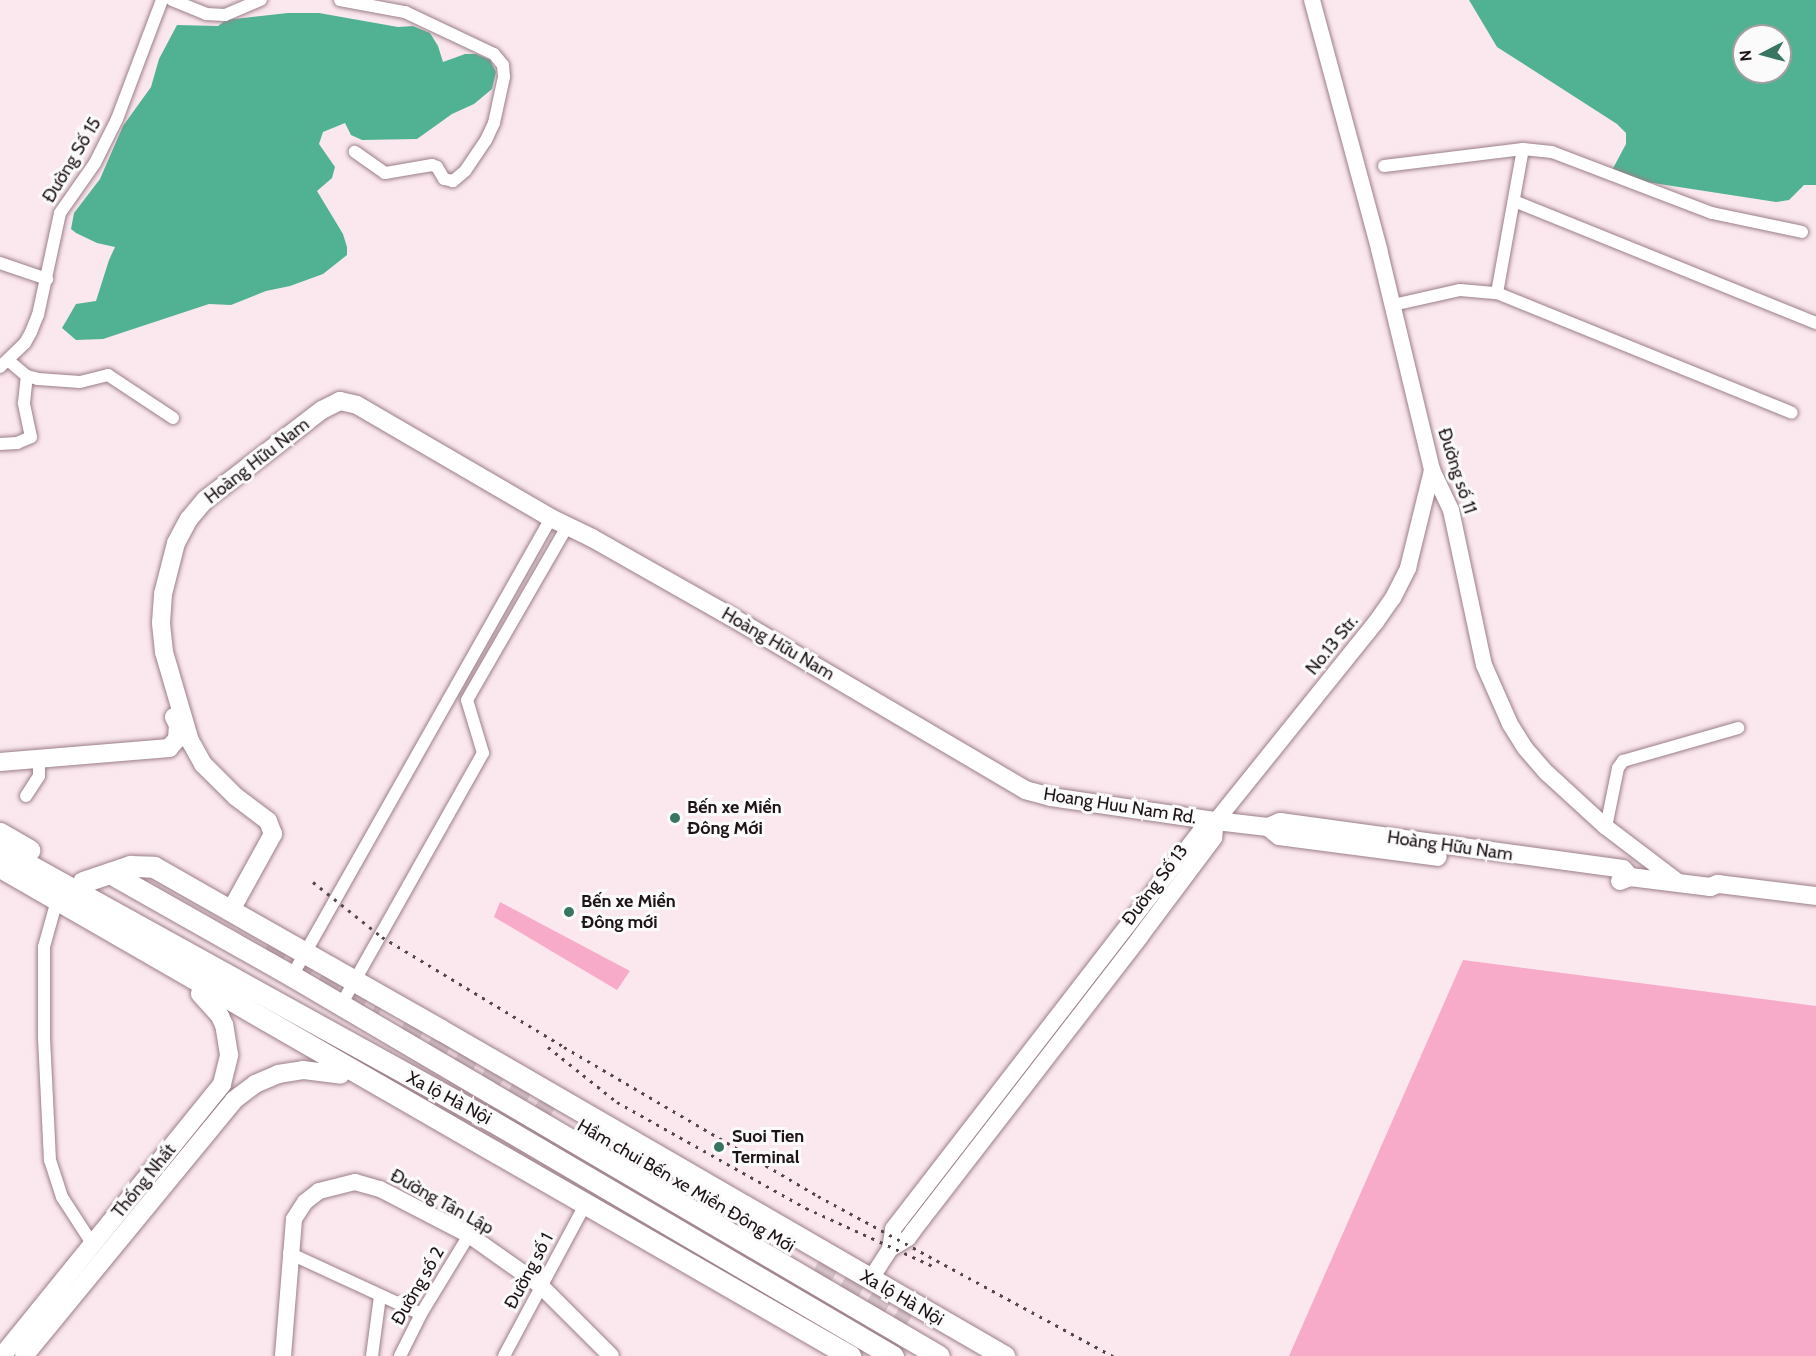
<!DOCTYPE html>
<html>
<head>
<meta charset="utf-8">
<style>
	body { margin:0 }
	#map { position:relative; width:1816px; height:1356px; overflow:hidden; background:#fbe7ee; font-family:Cabin,sans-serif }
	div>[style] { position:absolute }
	.green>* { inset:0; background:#f8aac9 }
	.water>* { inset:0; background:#51b293 }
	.trunk-tunnel>* { height:21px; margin-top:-10.5px; transform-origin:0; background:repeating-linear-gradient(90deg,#dac7ce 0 21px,transparent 0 31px) }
	.roads { filter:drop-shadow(0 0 2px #9b7e89) drop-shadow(0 0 2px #9b7e89) }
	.minor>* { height:12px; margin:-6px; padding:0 6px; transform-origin:6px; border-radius:6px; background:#fff }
	.tertiary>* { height:16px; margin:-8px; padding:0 8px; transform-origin:8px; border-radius:8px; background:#fff }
	.secondary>* { height:18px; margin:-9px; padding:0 9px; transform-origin:9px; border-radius:9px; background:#fff }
	.trunk>* { height:21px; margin:-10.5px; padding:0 10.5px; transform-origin:10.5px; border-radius:10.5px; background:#fff }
	.rail>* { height:3px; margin-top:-1.5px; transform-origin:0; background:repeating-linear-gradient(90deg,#53464b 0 3px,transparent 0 9px) }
	.dots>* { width:16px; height:16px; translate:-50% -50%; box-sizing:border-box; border:3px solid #fbfbfb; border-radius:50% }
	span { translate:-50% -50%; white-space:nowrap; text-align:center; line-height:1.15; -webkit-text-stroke:6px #fbfbfb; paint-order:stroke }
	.street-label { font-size:18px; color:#1e1317 }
	.poi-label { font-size:18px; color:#1e1317; font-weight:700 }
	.left { translate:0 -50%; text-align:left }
	.north { position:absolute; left:1732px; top:24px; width:60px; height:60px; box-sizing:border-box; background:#fbfbfb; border:2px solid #a39ea0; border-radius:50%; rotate:264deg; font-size:16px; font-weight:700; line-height:24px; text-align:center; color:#1e1317 }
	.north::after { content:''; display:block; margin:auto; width:21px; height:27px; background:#397662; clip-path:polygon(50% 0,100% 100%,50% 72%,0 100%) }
</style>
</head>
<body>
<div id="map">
	<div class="green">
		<i style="clip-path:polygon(500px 902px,630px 971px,617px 990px,494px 917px)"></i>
		<i style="clip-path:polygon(1463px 960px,1816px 1006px,1816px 1356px,1289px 1356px)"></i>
	</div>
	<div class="water">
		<i style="clip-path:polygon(evenodd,1469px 0,1816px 0,1816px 185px,1804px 185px,1789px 200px,1776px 202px,1627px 179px,1610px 174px,1626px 144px,1626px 133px,1617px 124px,1497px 47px,1469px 0,1744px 36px,1780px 36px,1780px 72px,1744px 72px,1744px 36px)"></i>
		<i style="clip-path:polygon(288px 13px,319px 13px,398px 27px,413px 26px,430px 33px,438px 46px,443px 62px,465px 54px,476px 54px,490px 60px,496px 72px,492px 89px,474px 104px,452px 114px,417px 139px,362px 140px,351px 135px,345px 123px,323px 132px,319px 144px,335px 167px,332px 178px,317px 191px,343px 234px,347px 247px,347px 255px,323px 274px,290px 286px,266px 291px,231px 305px,209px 304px,103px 339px,76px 340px,62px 328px,76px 304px,96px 301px,109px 260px,115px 247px,97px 243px,76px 233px,71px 229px,74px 213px,100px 179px,123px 126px,151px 87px,159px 59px,177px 25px,218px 26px,226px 20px)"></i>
	</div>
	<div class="trunk-tunnel">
		<i style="left:267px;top:945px;width:131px;rotate:29.3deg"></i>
		<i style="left:404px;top:1023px;width:173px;rotate:30.1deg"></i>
		<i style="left:818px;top:1262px;width:108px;rotate:30.1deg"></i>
	</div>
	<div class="roads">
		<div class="minor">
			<i style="left:172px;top:0;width:37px;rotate:22deg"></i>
			<i style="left:206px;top:14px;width:19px;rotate:3deg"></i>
			<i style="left:225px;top:15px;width:39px;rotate:-23deg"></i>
			<i style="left:340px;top:0;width:66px;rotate:10.5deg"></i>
			<i style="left:405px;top:12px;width:98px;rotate:25.3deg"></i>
			<i style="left:494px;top:54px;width:14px;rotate:51deg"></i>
			<i style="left:503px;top:65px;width:12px;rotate:85deg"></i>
			<i style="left:504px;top:77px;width:47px;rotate:102.3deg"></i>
			<i style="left:494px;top:123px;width:19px;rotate:115deg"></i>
			<i style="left:486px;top:140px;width:37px;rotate:124deg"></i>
			<i style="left:465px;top:171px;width:16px;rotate:140deg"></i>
			<i style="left:453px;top:181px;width:9px;rotate:-167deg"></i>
			<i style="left:444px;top:179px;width:14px;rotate:-120deg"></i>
			<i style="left:437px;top:167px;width:5px;rotate:-158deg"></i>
			<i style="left:432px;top:165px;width:48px;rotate:170.3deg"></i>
			<i style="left:385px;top:173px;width:37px;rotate:-145deg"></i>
			<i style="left:1384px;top:166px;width:140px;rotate:-7deg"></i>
			<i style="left:1514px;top:201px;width:326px;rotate:22deg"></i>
			<i style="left:0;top:263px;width:50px;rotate:18.8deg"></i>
			<i style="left:1497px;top:293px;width:146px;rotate:-79.8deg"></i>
			<i style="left:1523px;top:149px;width:29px;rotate:6deg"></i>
			<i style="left:1552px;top:152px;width:171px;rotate:20.9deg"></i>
			<i style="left:1712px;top:213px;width:92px;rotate:11.9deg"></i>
			<i style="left:1393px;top:305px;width:69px;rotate:-12.6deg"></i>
			<i style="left:1460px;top:290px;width:37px;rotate:5deg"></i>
			<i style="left:1497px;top:293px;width:318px;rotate:22.1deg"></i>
			<i style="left:9px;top:361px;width:23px;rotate:40deg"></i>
			<i style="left:27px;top:376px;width:11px;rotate:15deg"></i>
			<i style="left:38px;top:379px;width:42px;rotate:4.1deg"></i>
			<i style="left:80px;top:382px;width:29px;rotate:-14deg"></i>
			<i style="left:108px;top:375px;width:78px;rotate:33.5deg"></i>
			<i style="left:0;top:367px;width:35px;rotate:-44deg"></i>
			<i style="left:25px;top:343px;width:13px;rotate:-61deg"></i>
			<i style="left:31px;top:332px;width:18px;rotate:-68deg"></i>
			<i style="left:38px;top:315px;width:104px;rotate:-77.8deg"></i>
			<i style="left:60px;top:213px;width:61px;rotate:-55deg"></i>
			<i style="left:95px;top:163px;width:49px;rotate:-63.4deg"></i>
			<i style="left:117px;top:119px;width:127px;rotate:-69.3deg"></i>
			<i style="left:0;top:444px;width:17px;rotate:-3deg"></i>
			<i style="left:17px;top:443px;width:15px;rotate:-23deg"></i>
			<i style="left:31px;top:437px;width:35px;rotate:-102deg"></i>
			<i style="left:24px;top:403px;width:27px;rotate:-84deg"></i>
			<i style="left:26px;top:796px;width:24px;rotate:-57deg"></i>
			<i style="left:39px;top:776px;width:18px;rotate:-90deg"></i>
			<i style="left:1606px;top:827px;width:60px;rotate:-78.5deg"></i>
			<i style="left:1618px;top:768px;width:9px;rotate:-54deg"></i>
			<i style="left:1623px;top:761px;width:120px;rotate:-16deg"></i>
			<i style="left:57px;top:900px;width:49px;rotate:105.5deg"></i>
			<i style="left:44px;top:947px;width:91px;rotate:90deg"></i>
			<i style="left:44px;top:1038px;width:122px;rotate:87.2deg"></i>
			<i style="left:50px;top:1160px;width:39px;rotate:72deg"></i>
			<i style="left:62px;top:1197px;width:57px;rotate:57.1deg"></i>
			<i style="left:292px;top:976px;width:526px;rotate:-60.51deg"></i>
			<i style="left:341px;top:1005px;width:289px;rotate:-60.6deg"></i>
			<i style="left:483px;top:753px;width:55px;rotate:-106.8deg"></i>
			<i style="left:467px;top:700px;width:200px;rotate:-60deg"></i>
			<i style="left:289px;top:1253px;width:145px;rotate:24.8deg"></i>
			<i style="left:372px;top:1356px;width:61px;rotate:-82.4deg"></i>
			<i style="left:400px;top:1356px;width:47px;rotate:-63.4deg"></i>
			<i style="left:421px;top:1314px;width:92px;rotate:-58.7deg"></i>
			<i style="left:504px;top:1356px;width:174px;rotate:-61.8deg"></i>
		</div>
		<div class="tertiary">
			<i style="left:1312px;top:0;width:258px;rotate:74.9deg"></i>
			<i style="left:1379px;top:249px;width:227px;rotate:76.5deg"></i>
			<i style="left:1432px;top:470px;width:44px;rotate:64.6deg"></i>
			<i style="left:1451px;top:510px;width:158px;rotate:78deg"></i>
			<i style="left:1484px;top:665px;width:64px;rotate:66.2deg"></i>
			<i style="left:1510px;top:724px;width:28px;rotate:58deg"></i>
			<i style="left:1525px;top:748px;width:33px;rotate:49deg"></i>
			<i style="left:1547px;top:773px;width:80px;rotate:42.5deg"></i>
			<i style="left:1606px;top:827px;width:94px;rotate:37.2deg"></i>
			<i style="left:890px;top:1249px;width:21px;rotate:-31deg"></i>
			<i style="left:908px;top:1238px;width:9px;rotate:-54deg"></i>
			<i style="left:913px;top:1231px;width:371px;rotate:-52.3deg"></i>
			<i style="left:1140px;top:937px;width:124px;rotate:-53.2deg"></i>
			<i style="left:1214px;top:838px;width:17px;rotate:-83deg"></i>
			<i style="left:870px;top:1280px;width:37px;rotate:-57deg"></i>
			<i style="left:890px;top:1249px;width:20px;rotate:-81deg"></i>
			<i style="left:893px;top:1229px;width:505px;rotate:-52.31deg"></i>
			<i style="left:1202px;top:829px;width:16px;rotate:-30deg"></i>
			<i style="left:1216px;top:821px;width:255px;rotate:-51.2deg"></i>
			<i style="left:1376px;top:622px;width:29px;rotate:-55deg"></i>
			<i style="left:1393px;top:598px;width:34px;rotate:-63deg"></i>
			<i style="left:1408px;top:568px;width:101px;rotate:-76.2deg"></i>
			<i style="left:283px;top:1356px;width:137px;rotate:-85.4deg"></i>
			<i style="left:294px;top:1219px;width:20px;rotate:-57deg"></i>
			<i style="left:305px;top:1202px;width:18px;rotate:-38deg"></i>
			<i style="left:319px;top:1191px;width:37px;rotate:-14deg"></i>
			<i style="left:355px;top:1182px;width:26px;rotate:16deg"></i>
			<i style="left:380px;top:1189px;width:100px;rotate:27.3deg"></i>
			<i style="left:469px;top:1235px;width:87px;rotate:35.2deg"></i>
			<i style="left:540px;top:1285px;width:100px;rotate:45deg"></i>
		</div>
		<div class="secondary">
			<i style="left:0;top:762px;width:170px;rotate:-4.7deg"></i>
			<i style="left:169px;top:748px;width:12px;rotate:-48deg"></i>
			<i style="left:177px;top:739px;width:14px;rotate:-86deg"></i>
			<i style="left:178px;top:725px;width:9px;rotate:-117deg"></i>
			<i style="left:1268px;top:827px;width:14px;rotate:39deg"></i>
			<i style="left:1279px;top:836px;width:160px;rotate:7.5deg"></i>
			<i style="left:1620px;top:881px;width:11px;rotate:-22deg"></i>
			<i style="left:1630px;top:877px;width:81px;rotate:7.1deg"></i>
			<i style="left:1710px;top:887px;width:9px;rotate:-21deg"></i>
			<i style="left:1718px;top:884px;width:99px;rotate:7deg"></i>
			<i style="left:231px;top:910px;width:87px;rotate:-61.1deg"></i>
			<i style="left:273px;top:834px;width:14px;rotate:-111deg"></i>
			<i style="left:268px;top:821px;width:40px;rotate:-143deg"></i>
			<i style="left:236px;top:797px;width:47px;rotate:-135deg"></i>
			<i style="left:203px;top:764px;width:26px;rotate:-119deg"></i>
			<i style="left:190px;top:741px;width:93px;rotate:-106.3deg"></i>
			<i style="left:164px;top:652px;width:29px;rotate:-96deg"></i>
			<i style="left:161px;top:623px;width:29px;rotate:-86deg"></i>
			<i style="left:163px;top:594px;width:53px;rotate:-75.7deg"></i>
			<i style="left:176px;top:543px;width:27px;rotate:-62deg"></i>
			<i style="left:189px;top:519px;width:25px;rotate:-50deg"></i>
			<i style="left:205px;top:500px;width:148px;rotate:-37.6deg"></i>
			<i style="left:322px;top:410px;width:20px;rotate:-27deg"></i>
			<i style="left:340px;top:401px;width:17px;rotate:13deg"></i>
			<i style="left:357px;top:405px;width:225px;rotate:30.2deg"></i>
			<i style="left:551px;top:518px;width:46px;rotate:26deg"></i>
			<i style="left:592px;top:538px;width:159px;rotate:29.5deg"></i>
			<i style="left:730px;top:616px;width:342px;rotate:30.5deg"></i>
			<i style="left:1025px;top:790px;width:27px;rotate:15deg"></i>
			<i style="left:1051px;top:797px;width:167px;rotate:8.3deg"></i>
			<i style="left:1216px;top:821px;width:52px;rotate:6.6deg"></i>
			<i style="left:1268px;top:827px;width:13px;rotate:-23deg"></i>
			<i style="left:1280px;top:822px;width:346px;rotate:7.8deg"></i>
			<i style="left:1623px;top:869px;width:11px;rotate:49deg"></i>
			<i style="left:2px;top:1356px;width:350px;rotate:-51deg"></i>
			<i style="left:222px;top:1084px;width:30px;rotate:-76deg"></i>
			<i style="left:229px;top:1055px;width:30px;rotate:-99deg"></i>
			<i style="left:224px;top:1025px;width:10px;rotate:-114deg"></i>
			<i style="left:220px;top:1016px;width:30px;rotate:-132deg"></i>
			<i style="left:24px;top:1356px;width:331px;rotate:-50.6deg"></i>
			<i style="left:234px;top:1100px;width:26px;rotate:-37deg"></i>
			<i style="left:255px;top:1084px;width:25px;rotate:-23deg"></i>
			<i style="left:278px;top:1074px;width:25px;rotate:-9deg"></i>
			<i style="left:303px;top:1070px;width:38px;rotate:7deg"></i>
		</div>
		<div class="trunk">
			<i style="left:0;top:833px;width:34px;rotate:30deg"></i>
			<i style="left:0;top:849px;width:562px;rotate:28.94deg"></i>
			<i style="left:492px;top:1121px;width:465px;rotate:30.4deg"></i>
			<i style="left:0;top:867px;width:981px;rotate:29.91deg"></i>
			<i style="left:110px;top:873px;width:209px;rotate:29.5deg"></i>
			<i style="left:292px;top:976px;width:750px;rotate:30.43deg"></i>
			<i style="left:83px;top:882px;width:50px;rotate:-18.8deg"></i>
			<i style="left:130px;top:866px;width:24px;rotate:2deg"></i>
			<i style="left:154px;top:867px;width:330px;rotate:29.6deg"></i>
			<i style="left:441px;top:1030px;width:651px;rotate:30.07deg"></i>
		</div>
	</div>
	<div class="rail">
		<i style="left:313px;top:882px;width:88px;rotate:38.6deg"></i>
		<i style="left:382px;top:937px;width:213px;rotate:31.1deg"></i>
		<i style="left:564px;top:1047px;width:294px;rotate:30.4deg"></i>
		<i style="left:818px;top:1196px;width:336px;rotate:28.5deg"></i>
		<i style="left:548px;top:1047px;width:88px;rotate:38.6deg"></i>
		<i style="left:617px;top:1102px;width:217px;rotate:29.3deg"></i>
		<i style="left:806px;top:1208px;width:142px;rotate:24.6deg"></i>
	</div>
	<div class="dots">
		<i style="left:675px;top:818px;background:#397662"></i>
		<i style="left:569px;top:912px;background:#397662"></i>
		<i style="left:719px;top:1147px;background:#397662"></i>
	</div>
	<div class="street-label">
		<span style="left:72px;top:160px;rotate:-59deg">Đường Số 15</span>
		<span style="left:257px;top:461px;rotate:-38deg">Hoàng Hữu Nam</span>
		<span style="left:1457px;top:471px;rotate:72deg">Đường số 11</span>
		<span style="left:778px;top:644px;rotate:30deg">Hoàng Hữu Nam</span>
		<span style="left:1332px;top:645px;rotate:-51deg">No.13 Str.</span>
		<span style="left:1120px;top:806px;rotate:9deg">Hoang Huu Nam Rd.</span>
		<span style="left:1450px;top:846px;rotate:8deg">Hoàng Hữu Nam</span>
		<span style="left:1155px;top:885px;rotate:-53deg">Đường Số 13</span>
		<span style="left:449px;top:1098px;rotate:28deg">Xa lộ Hà Nội</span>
		<span style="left:144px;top:1181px;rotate:-51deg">Thống Nhất</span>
		<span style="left:686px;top:1186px;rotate:30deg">Hầm chui Bến xe Miền Đông Mới</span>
		<span style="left:442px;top:1202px;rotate:29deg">Đường Tân Lập</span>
		<span style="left:529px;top:1271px;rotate:-62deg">Đường số 1</span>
		<span style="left:418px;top:1286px;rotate:-60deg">Đường số 2</span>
		<span style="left:902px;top:1298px;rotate:30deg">Xa lộ Hà Nội</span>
	</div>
	<div class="poi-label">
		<span class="left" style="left:687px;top:818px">Bến xe Miền<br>Đông Mới</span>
		<span class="left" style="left:581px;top:912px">Bến xe Miền<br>Đông mới</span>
		<span class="left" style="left:732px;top:1147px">Suoi Tien<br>Terminal</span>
	</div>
	<div class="north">N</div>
</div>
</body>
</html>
